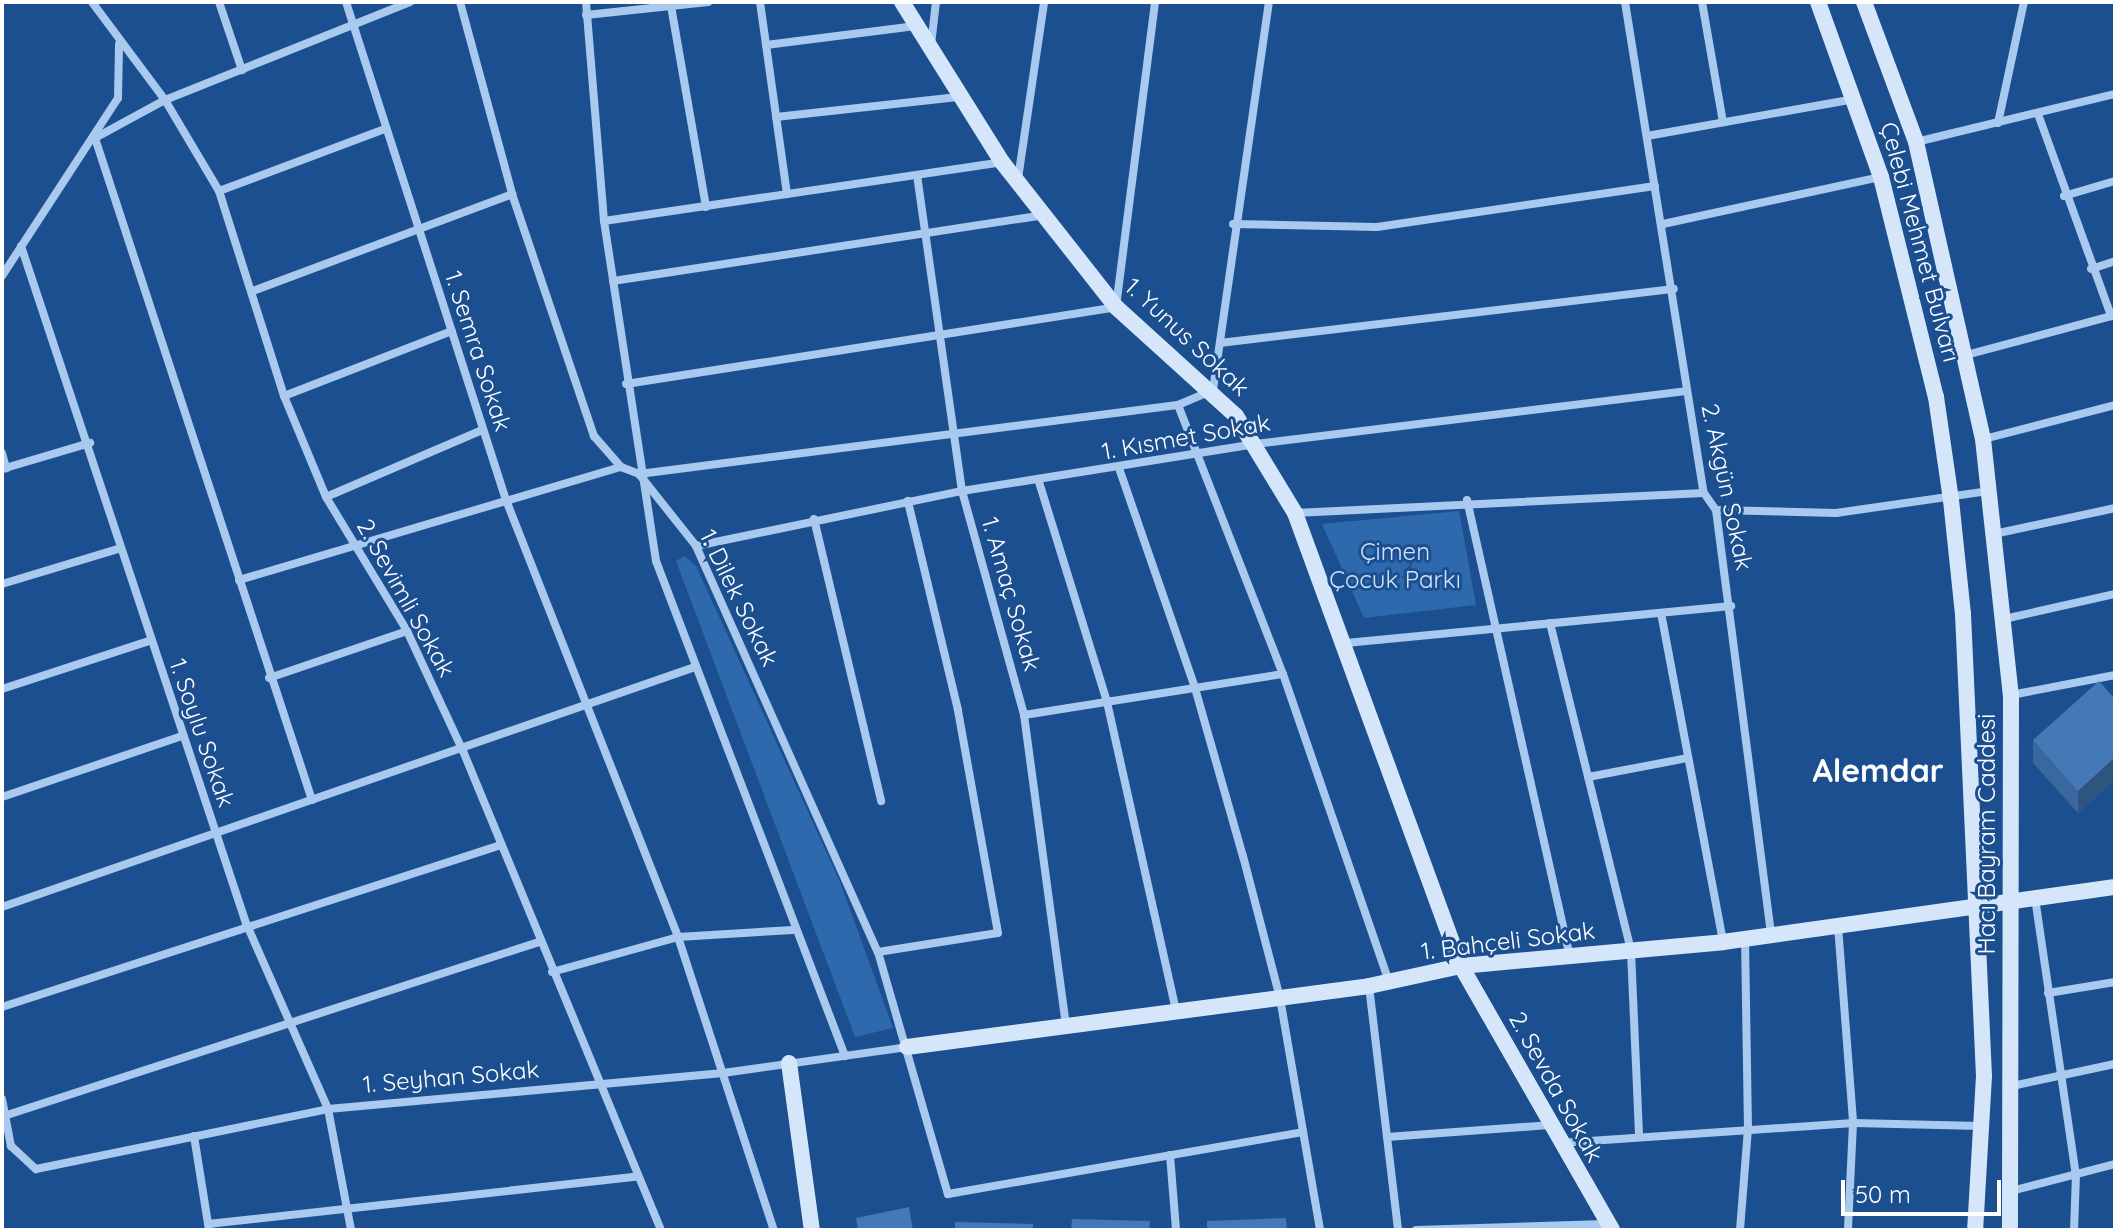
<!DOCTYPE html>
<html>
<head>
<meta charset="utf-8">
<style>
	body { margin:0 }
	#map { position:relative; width:2117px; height:1232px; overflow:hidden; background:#1b4f8f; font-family:Quicksand,sans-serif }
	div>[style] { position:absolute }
	.green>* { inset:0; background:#2e69ad }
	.street>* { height:8px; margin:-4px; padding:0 4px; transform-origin:4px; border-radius:4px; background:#a9c9ee }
	.secondary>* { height:16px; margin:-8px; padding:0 8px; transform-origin:8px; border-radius:8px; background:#d6e6fa }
	.wall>* { inset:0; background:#3a679d }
	.shaded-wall>* { inset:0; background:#305480 }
	.building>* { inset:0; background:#4478b7 }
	span { translate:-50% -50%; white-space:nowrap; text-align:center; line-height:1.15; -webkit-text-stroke:6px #1b4f8f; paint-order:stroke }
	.street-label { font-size:24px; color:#fff }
	.park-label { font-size:24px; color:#cfe3fa }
	.district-label { font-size:32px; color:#fff; font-weight:700 }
	.frame { position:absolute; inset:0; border:4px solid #fff; pointer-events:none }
	.scale { position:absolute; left:1841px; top:1180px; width:160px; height:36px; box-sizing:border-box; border:4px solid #fff; border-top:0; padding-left:10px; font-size:24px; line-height:28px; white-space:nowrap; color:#fff; -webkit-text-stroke:6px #1b4f8f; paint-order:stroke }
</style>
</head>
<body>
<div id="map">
	<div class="green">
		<i style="clip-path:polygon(1459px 511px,1476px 605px,1364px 618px,1322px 524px)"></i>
		<i style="clip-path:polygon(684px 556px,696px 566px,840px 882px,893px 1028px,855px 1037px,676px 561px)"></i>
	</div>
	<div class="street">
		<i style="left:92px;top:2px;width:122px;rotate:53.3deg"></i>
		<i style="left:165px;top:100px;width:106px;rotate:59.3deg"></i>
		<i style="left:219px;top:191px;width:215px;rotate:72.4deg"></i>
		<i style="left:284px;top:396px;width:109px;rotate:67.4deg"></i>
		<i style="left:326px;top:497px;width:157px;rotate:58.8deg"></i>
		<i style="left:407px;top:631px;width:132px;rotate:65deg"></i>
		<i style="left:463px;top:751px;width:518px;rotate:67.54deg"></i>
		<i style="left:219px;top:2px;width:72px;rotate:71.3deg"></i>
		<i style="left:346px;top:2px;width:523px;rotate:72.19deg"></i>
		<i style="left:506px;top:500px;width:470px;rotate:68.5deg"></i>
		<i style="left:678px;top:937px;width:308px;rotate:71.9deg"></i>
		<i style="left:460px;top:2px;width:199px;rotate:74.8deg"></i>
		<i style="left:512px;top:194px;width:256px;rotate:71.3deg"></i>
		<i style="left:594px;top:436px;width:41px;rotate:48.9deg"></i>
		<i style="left:621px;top:467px;width:19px;rotate:21deg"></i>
		<i style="left:639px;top:474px;width:92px;rotate:51.6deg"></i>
		<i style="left:696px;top:546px;width:445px;rotate:65.9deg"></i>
		<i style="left:878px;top:952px;width:252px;rotate:73.9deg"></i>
		<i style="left:948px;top:1194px;width:360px;rotate:-9.9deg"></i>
		<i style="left:586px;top:2px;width:220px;rotate:85.3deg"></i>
		<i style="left:604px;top:221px;width:344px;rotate:81.3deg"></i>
		<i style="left:656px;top:561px;width:530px;rotate:69.1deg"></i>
		<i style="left:760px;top:2px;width:194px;rotate:82deg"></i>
		<i style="left:1625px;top:2px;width:497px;rotate:80.9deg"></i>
		<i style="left:1704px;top:493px;width:21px;rotate:55deg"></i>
		<i style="left:1716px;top:510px;width:429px;rotate:82.6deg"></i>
		<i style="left:1702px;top:2px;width:122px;rotate:80.1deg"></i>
		<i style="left:671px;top:6px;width:204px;rotate:80.1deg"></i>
		<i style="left:586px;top:15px;width:123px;rotate:-6.1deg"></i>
		<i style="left:766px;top:45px;width:151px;rotate:-7.2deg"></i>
		<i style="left:931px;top:45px;width:43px;rotate:-83.4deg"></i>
		<i style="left:2038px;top:114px;width:215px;rotate:70.1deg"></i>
		<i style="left:776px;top:117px;width:183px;rotate:-6.3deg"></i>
		<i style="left:1998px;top:123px;width:124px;rotate:-77.9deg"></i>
		<i style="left:1647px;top:136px;width:211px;rotate:-10.1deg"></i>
		<i style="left:1916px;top:142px;width:205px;rotate:-13.6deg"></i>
		<i style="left:917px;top:175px;width:319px;rotate:81.9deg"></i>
		<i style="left:962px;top:491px;width:232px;rotate:74.5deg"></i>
		<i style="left:1024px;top:715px;width:312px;rotate:82.3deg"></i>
		<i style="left:1018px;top:179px;width:179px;rotate:-81.6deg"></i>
		<i style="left:219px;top:191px;width:177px;rotate:-20.5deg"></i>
		<i style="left:2064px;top:196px;width:53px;rotate:-16.4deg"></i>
		<i style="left:604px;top:221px;width:402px;rotate:-8.4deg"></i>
		<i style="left:1233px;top:224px;width:144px;rotate:1.2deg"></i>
		<i style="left:1377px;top:227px;width:281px;rotate:-8.4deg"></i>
		<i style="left:1663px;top:224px;width:223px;rotate:-12.2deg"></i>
		<i style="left:21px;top:246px;width:713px;rotate:71.62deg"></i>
		<i style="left:246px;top:923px;width:203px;rotate:66.2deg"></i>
		<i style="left:328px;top:1109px;width:123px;rotate:79.2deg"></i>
		<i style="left:2091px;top:269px;width:25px;rotate:-18deg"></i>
		<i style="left:2px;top:276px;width:212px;rotate:-56.9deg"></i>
		<i style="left:118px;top:98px;width:54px;rotate:-88.9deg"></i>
		<i style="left:613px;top:281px;width:435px;rotate:-8.7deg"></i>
		<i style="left:253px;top:291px;width:277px;rotate:-20.5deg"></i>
		<i style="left:1220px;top:343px;width:457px;rotate:-6.8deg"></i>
		<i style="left:1966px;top:355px;width:154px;rotate:-15deg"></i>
		<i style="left:626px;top:384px;width:496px;rotate:-8.9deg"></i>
		<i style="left:1116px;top:307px;width:307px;rotate:-82.7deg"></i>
		<i style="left:284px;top:396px;width:180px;rotate:-21.2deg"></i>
		<i style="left:1178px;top:405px;width:289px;rotate:68.7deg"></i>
		<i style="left:1283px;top:674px;width:326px;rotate:71deg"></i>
		<i style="left:1984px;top:439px;width:135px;rotate:-14.5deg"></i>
		<i style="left:2px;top:453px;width:16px;rotate:75deg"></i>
		<i style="left:2px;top:469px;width:92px;rotate:-16.5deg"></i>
		<i style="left:1120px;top:471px;width:230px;rotate:70.9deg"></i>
		<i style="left:1195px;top:688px;width:175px;rotate:74.1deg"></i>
		<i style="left:1243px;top:856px;width:147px;rotate:75.4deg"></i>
		<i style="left:1280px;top:998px;width:235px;rotate:80.2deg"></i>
		<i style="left:639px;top:474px;width:543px;rotate:-7.3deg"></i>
		<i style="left:1178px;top:405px;width:38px;rotate:-23deg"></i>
		<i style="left:1213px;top:390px;width:392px;rotate:-81.8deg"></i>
		<i style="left:1039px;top:482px;width:230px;rotate:72.8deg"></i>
		<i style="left:1107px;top:702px;width:312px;rotate:77.4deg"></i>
		<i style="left:326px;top:497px;width:170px;rotate:-23.2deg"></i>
		<i style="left:1467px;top:500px;width:468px;rotate:77.3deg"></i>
		<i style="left:1716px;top:510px;width:120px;rotate:1.4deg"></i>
		<i style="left:1836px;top:513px;width:155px;rotate:-8.2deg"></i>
		<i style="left:1295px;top:513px;width:409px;rotate:-2.8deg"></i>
		<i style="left:814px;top:519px;width:290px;rotate:76.6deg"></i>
		<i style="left:1994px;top:534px;width:124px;rotate:-12.1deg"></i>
		<i style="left:696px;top:546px;width:272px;rotate:-11.7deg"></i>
		<i style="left:962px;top:491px;width:297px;rotate:-9.1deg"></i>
		<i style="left:1255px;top:444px;width:434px;rotate:-7deg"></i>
		<i style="left:239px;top:580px;width:398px;rotate:-16.5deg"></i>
		<i style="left:2px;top:584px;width:124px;rotate:-16.8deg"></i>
		<i style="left:1661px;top:613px;width:335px;rotate:79.3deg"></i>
		<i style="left:2004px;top:619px;width:114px;rotate:-12.7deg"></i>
		<i style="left:1550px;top:623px;width:338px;rotate:76.1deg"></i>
		<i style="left:1631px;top:951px;width:186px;rotate:87.5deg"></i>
		<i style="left:1346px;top:643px;width:387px;rotate:-5.5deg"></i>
		<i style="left:269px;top:678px;width:146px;rotate:-18.8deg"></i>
		<i style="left:2px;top:689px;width:155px;rotate:-18.1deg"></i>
		<i style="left:2011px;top:695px;width:106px;rotate:-10.9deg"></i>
		<i style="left:1024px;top:715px;width:262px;rotate:-9deg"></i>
		<i style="left:1588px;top:777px;width:102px;rotate:-10.8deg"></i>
		<i style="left:2px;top:797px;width:190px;rotate:-18.7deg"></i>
		<i style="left:312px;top:800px;width:697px;rotate:-108.15deg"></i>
		<i style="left:95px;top:138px;width:80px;rotate:-28.5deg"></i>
		<i style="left:165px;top:100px;width:264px;rotate:-21.8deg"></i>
		<i style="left:2035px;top:898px;width:279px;rotate:81.6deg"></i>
		<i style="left:2076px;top:1174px;width:56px;rotate:92deg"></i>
		<i style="left:2px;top:907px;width:733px;rotate:-19.1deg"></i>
		<i style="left:1838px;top:926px;width:198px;rotate:85.6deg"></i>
		<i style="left:1853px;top:1123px;width:107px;rotate:92.7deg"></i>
		<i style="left:878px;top:952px;width:121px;rotate:-9deg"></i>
		<i style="left:998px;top:933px;width:227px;rotate:-100.2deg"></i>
		<i style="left:958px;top:710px;width:215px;rotate:-103.5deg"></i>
		<i style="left:552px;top:972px;width:131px;rotate:-15.5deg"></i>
		<i style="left:678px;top:937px;width:115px;rotate:-3.5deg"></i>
		<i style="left:1369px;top:986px;width:246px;rotate:83.2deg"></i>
		<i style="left:2048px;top:993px;width:68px;rotate:-9.3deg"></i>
		<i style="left:2px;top:1007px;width:525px;rotate:-17.99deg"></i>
		<i style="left:2012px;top:1086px;width:105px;rotate:-12.1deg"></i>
		<i style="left:2px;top:1099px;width:48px;rotate:79.2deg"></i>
		<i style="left:11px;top:1146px;width:34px;rotate:43deg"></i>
		<i style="left:36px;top:1169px;width:298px;rotate:-11.6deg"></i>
		<i style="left:328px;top:1109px;width:397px;rotate:-5.2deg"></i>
		<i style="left:723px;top:1073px;width:186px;rotate:-8deg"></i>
		<i style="left:4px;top:1116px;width:563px;rotate:-18.02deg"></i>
		<i style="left:194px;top:1136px;width:95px;rotate:80.9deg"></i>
		<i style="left:1387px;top:1137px;width:162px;rotate:-4.2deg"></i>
		<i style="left:1560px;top:1143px;width:294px;rotate:-3.9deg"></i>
		<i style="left:1853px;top:1123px;width:128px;rotate:1.3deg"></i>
		<i style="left:1170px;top:1155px;width:75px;rotate:85.4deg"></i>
		<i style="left:2011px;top:1191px;width:107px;rotate:-14.6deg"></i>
		<i style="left:208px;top:1224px;width:432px;rotate:-6.3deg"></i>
		<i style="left:1416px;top:1230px;width:189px;rotate:-1.8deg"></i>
		<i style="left:1605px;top:1224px;width:7px;rotate:124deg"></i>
		<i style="left:1740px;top:1230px;width:101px;rotate:-85.5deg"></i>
		<i style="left:1748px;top:1129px;width:190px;rotate:-90.9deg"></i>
	</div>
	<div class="secondary">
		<i style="left:902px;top:2px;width:189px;rotate:58deg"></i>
		<i style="left:1002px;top:162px;width:184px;rotate:51.8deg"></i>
		<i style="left:1116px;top:307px;width:162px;rotate:42.2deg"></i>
		<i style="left:1236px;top:416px;width:114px;rotate:58.7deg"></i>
		<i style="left:1295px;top:513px;width:482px;rotate:69.9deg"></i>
		<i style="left:1461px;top:966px;width:304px;rotate:60.2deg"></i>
		<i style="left:1818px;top:2px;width:186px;rotate:70.2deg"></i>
		<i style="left:1881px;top:177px;width:227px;rotate:76deg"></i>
		<i style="left:1936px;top:397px;width:104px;rotate:81.7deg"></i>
		<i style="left:1951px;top:500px;width:115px;rotate:84deg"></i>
		<i style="left:1963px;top:614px;width:462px;rotate:87.4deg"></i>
		<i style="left:1984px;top:1076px;width:154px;rotate:93.3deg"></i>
		<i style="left:1864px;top:2px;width:149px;rotate:69.6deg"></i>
		<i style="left:1916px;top:142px;width:304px;rotate:77.3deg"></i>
		<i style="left:1983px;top:439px;width:258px;rotate:83.8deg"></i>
		<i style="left:2011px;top:695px;width:535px;rotate:90.11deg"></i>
		<i style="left:907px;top:1047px;width:466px;rotate:-7.5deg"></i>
		<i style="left:1369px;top:986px;width:94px;rotate:-12.3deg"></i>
		<i style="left:1461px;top:966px;width:263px;rotate:-5.2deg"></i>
		<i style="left:1723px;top:942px;width:396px;rotate:-8deg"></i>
		<i style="left:789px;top:1063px;width:169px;rotate:82.2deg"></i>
	</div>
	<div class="wall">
		<i style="clip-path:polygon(2115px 699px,2115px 780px,2078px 813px,2033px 763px,2033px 740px)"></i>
	</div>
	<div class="shaded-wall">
		<i style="clip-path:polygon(2115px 757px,2115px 780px,2078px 813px,2078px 791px)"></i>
	</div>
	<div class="building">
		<i style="clip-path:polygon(2099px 681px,2115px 699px,2115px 757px,2078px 791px,2033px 740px)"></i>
		<i style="clip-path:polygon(909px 1207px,913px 1230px,858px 1230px,856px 1218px)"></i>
		<i style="clip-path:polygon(1286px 1218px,1287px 1230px,1207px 1230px,1207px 1221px)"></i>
		<i style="clip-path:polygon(1072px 1219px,1150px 1221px,1149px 1230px,1071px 1230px)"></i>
		<i style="clip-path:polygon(955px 1222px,1033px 1224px,1033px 1230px,955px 1230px)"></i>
	</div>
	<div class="street-label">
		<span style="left:1920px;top:242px;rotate:75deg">Çelebi Mehmet Bulvarı</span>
		<span style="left:1187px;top:337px;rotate:43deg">1. Yunus Sokak</span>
		<span style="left:478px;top:351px;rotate:72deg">1. Semra Sokak</span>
		<span style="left:1186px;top:437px;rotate:-10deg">1. Kısmet Sokak</span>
		<span style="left:1727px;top:487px;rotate:78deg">2. Akgün Sokak</span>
		<span style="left:1011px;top:594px;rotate:74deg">1. Amaç Sokak</span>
		<span style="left:406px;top:598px;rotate:61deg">2. Sevimli Sokak</span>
		<span style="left:739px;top:598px;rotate:64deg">1. Dilek Sokak</span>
		<span style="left:202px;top:733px;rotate:71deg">1. Soylu Sokak</span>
		<span style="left:1987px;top:834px;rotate:-90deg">Hacı Bayram Caddesi</span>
		<span style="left:1508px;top:941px;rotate:-7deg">1. Bahçeli Sokak</span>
		<span style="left:451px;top:1077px;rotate:-5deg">1. Seyhan Sokak</span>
		<span style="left:1556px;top:1087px;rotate:61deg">2. Sevda Sokak</span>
	</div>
	<div class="park-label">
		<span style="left:1395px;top:566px">Çimen<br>Çocuk Parkı</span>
	</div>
	<div class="district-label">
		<span style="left:1878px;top:770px">Alemdar</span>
	</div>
	<div class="frame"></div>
	<div class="scale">50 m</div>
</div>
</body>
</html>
